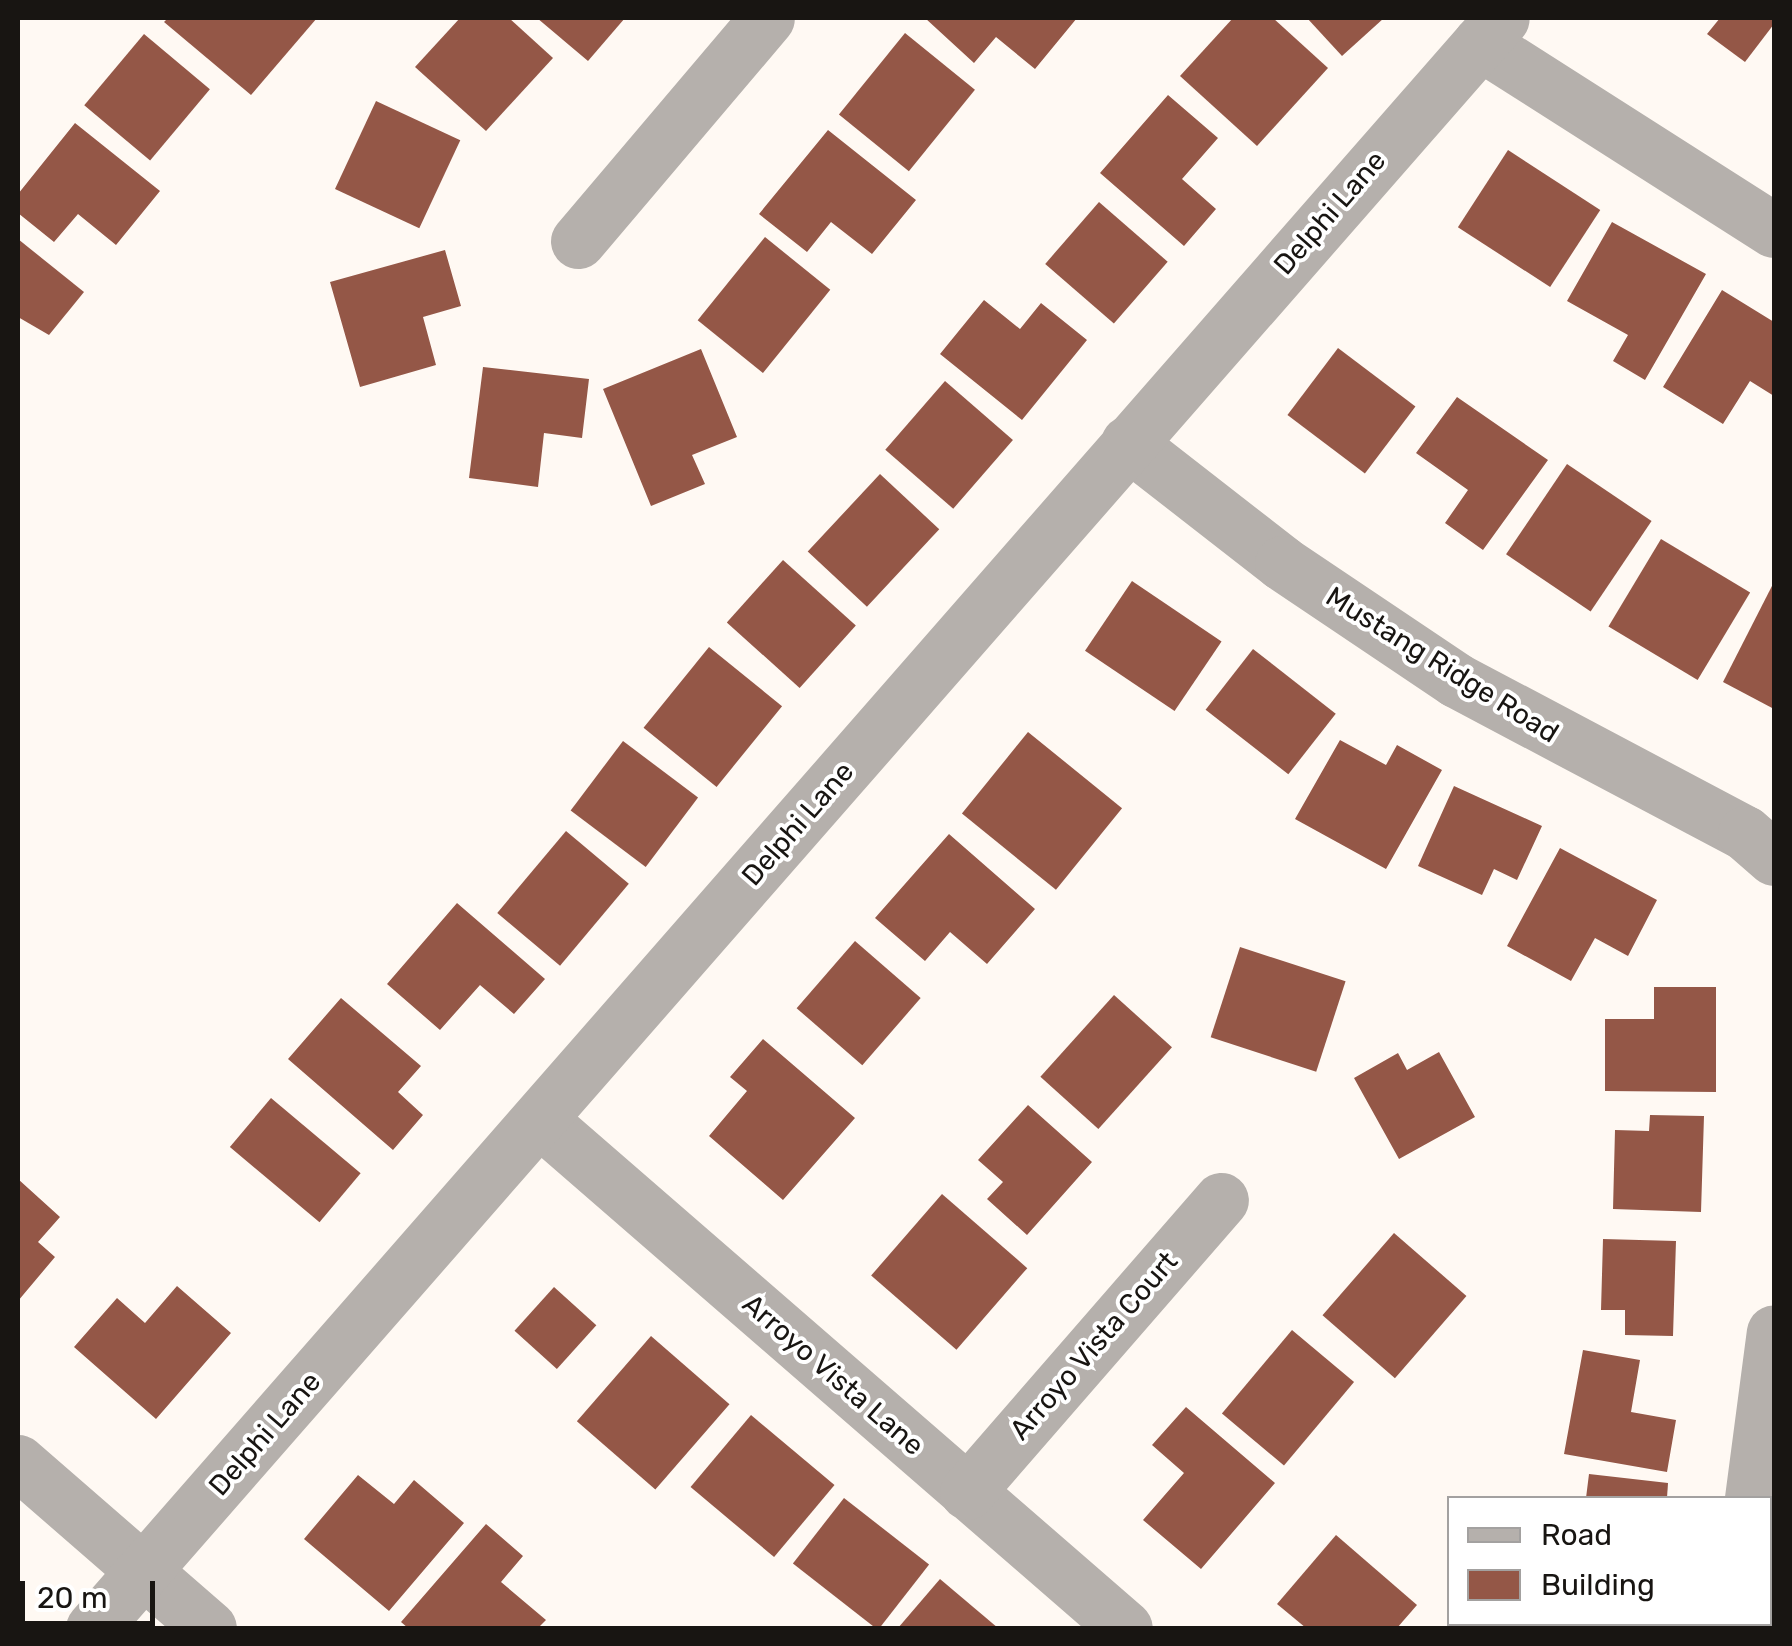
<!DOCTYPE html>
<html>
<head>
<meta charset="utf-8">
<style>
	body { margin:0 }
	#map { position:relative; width:1792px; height:1646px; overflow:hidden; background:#fff9f3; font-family:Rubik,sans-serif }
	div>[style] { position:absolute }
	.building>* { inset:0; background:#945747; transform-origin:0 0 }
	.minor>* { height:55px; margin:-27.5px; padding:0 27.5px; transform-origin:27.5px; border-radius:27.5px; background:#b5b0ac }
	span { translate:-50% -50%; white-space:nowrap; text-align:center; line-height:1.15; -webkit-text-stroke:8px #fff; paint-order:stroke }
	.street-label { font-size:28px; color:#181512 }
	.frame { position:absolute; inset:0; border:20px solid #181512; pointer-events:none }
	.legend { position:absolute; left:1447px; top:1496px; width:325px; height:130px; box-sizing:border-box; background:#fff; border:2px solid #a3a1a0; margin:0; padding:12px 18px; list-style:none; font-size:30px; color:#181512 }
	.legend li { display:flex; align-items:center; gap:20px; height:50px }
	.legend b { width:50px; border:2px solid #a3a1a0 }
	.scale { position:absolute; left:20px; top:1581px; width:135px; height:45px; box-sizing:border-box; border:5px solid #181512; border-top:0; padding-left:12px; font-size:30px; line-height:35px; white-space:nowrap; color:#181512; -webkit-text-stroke:8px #fff; paint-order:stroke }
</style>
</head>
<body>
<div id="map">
	<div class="building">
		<i style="clip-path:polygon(168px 18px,317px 18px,251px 95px,164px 22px)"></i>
		<i style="clip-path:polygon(460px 18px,509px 18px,553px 58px,486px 131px,415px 67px)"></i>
		<i style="clip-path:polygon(537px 18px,625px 18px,588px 61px)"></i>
		<i style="clip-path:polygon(925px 18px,1077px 18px,1035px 69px,996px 37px,974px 63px)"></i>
		<i style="clip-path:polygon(1233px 18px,1273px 18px,1328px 68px,1257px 146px,1180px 76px)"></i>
		<i style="clip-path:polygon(1307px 18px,1384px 18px,1342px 56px)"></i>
		<i style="clip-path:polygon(1720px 18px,1774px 18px,1774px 24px,1745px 62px,1707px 34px)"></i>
		<i style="left:905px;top:33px;width:90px;height:105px;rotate:39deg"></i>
		<i style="left:144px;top:34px;width:86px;height:93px;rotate:40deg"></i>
		<i style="clip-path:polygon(1168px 95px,1218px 138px,1182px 179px,1216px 209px,1184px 246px,1100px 173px)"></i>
		<i style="left:376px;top:101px;width:93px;height:97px;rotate:25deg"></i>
		<i style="clip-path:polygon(75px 123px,160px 191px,116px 245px,78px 214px,54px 242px,18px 213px,18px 194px)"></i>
		<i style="clip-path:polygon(828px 130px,916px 200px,872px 254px,831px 222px,807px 252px,759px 214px)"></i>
		<i style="left:1508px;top:150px;width:110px;height:92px;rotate:33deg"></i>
		<i style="left:1099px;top:202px;width:91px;height:82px;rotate:41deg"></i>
		<i style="clip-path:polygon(1612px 222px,1706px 274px,1645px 380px,1613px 361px,1628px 335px,1567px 301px)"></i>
		<i style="left:765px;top:237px;width:84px;height:107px;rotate:39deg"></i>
		<i style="clip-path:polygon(18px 239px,84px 292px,49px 335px,18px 317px)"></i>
		<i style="clip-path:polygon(445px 250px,461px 306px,423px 317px,436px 365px,360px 387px,330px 282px)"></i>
		<i style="clip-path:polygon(1722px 290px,1774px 322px,1774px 396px,1750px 381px,1723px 424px,1663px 387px)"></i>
		<i style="clip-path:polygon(984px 300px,1020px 329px,1041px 303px,1087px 340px,1022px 420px,940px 354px)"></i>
		<i style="left:1338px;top:348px;width:97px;height:84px;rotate:37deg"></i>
		<i style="clip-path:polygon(701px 349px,737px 437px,692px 455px,705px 484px,651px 506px,603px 389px)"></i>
		<i style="clip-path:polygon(483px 367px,589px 379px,582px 438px,544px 433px,538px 487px,469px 478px)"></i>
		<i style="left:945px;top:381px;width:90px;height:91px;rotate:41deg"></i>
		<i style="clip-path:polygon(1457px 397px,1548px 460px,1483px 550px,1445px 523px,1468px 490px,1416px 453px)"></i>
		<i style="left:1567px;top:464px;width:102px;height:109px;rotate:34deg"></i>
		<i style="left:880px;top:474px;width:81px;height:106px;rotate:43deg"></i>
		<i style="left:1661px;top:539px;width:104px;height:102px;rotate:31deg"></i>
		<i style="left:783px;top:560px;width:98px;height:84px;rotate:42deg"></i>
		<i style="left:1132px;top:581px;width:108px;height:84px;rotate:34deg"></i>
		<i style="clip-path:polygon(1774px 582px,1774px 709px,1723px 682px)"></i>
		<i style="left:709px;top:647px;width:94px;height:104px;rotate:39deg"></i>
		<i style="left:1253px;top:649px;width:105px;height:77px;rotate:38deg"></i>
		<i style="left:1028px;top:732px;width:121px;height:105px;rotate:39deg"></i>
		<i style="clip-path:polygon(1340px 740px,1386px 765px,1397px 745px,1442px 770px,1386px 869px,1295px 819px)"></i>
		<i style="left:623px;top:741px;width:94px;height:87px;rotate:37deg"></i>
		<i style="clip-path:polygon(1454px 786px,1542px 826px,1517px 880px,1494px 869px,1482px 895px,1418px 866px)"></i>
		<i style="left:566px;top:831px;width:82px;height:107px;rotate:40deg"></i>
		<i style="clip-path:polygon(949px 834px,1035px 909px,987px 964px,950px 932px,925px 961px,875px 918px)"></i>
		<i style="clip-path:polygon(1560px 848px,1657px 900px,1628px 956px,1595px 938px,1571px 981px,1507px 946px)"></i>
		<i style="clip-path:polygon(457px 903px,545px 979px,514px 1014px,480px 985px,440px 1030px,387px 984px)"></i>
		<i style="left:855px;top:941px;width:87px;height:89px;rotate:41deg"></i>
		<i style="left:1240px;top:947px;width:111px;height:95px;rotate:18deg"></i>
		<i style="clip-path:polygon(1654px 987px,1716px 987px,1716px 1092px,1605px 1091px,1605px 1019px,1654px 1019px)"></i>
		<i style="left:1114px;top:995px;width:78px;height:110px;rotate:42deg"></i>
		<i style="clip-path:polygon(341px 998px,421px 1066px,398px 1092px,423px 1115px,393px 1150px,288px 1059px)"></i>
		<i style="clip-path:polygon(763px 1039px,855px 1118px,783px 1200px,709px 1136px,747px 1091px,730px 1077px)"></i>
		<i style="clip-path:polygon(1439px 1052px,1475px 1117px,1399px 1159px,1354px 1078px,1398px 1053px,1407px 1070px)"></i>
		<i style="left:271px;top:1098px;width:117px;height:64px;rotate:40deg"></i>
		<i style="clip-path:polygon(1028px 1105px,1092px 1162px,1027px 1235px,987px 1199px,1003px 1182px,978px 1160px)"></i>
		<i style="clip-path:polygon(1650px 1115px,1704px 1116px,1701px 1212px,1613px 1209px,1615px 1130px,1649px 1131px)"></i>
		<i style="clip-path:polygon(18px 1179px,60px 1217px,38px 1242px,55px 1257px,18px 1301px)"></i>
		<i style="left:942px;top:1194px;width:113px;height:108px;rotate:41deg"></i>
		<i style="left:1394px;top:1233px;width:96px;height:109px;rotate:41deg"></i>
		<i style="clip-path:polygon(1603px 1239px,1676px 1241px,1673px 1336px,1625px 1335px,1625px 1310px,1601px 1310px)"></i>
		<i style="clip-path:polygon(177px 1286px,231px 1333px,156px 1419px,74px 1347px,117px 1298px,145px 1323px)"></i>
		<i style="left:554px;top:1287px;width:57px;height:59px;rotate:42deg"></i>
		<i style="left:1292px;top:1330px;width:81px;height:109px;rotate:40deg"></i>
		<i style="left:651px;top:1336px;width:104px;height:113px;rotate:41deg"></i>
		<i style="clip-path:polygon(1583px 1350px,1640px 1360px,1631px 1412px,1676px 1420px,1667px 1472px,1564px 1454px)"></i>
		<i style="clip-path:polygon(1186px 1407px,1275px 1483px,1201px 1569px,1143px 1520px,1184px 1473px,1152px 1445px)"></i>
		<i style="left:751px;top:1415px;width:109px;height:94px;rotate:40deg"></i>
		<i style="clip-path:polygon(1589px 1474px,1668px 1483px,1667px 1498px,1586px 1498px)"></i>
		<i style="clip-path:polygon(358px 1475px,394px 1504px,414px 1480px,464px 1523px,389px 1611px,304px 1539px)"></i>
		<i style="left:844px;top:1498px;width:108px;height:83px;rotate:38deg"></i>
		<i style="clip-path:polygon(486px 1524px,523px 1556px,501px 1582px,546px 1620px,538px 1628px,408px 1628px,401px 1622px)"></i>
		<i style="clip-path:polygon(1336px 1535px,1417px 1605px,1397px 1628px,1306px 1628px,1277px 1604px)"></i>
		<i style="clip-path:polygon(940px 1579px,998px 1628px,898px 1628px)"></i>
	</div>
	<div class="minor">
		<i style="left:1480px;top:43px;width:348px;rotate:32.5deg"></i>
		<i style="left:578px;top:241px;width:292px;rotate:-49.7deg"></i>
		<i style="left:1128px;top:443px;width:195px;rotate:37.9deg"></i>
		<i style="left:1282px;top:563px;width:210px;rotate:33.9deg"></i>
		<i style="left:1456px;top:680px;width:327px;rotate:27.9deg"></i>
		<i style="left:1745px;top:833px;width:38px;rotate:41deg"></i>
		<i style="left:541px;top:1121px;width:773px;rotate:40.96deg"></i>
		<i style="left:18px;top:1462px;width:253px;rotate:41deg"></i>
		<i style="left:967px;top:1492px;width:387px;rotate:-49deg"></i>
		<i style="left:1752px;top:1498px;width:167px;rotate:-82.5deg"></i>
		<i style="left:1743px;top:1624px;width:4px;rotate:90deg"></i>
		<i style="left:93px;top:1628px;width:2139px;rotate:-48.81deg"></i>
	</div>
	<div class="street-label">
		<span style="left:1330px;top:213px;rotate:-49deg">Delphi Lane</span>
		<span style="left:1442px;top:665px;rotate:32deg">Mustang Ridge Road</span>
		<span style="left:798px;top:824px;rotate:-49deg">Delphi Lane</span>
		<span style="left:1094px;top:1346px;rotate:-49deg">Arroyo Vista Court</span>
		<span style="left:833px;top:1375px;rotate:41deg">Arroyo Vista Lane</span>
		<span style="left:265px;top:1434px;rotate:-49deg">Delphi Lane</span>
	</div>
	<div class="frame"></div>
	<ul class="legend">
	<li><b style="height:12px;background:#b5b0ac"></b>Road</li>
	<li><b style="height:28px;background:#945747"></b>Building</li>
	</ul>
	<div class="scale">20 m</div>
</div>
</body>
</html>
